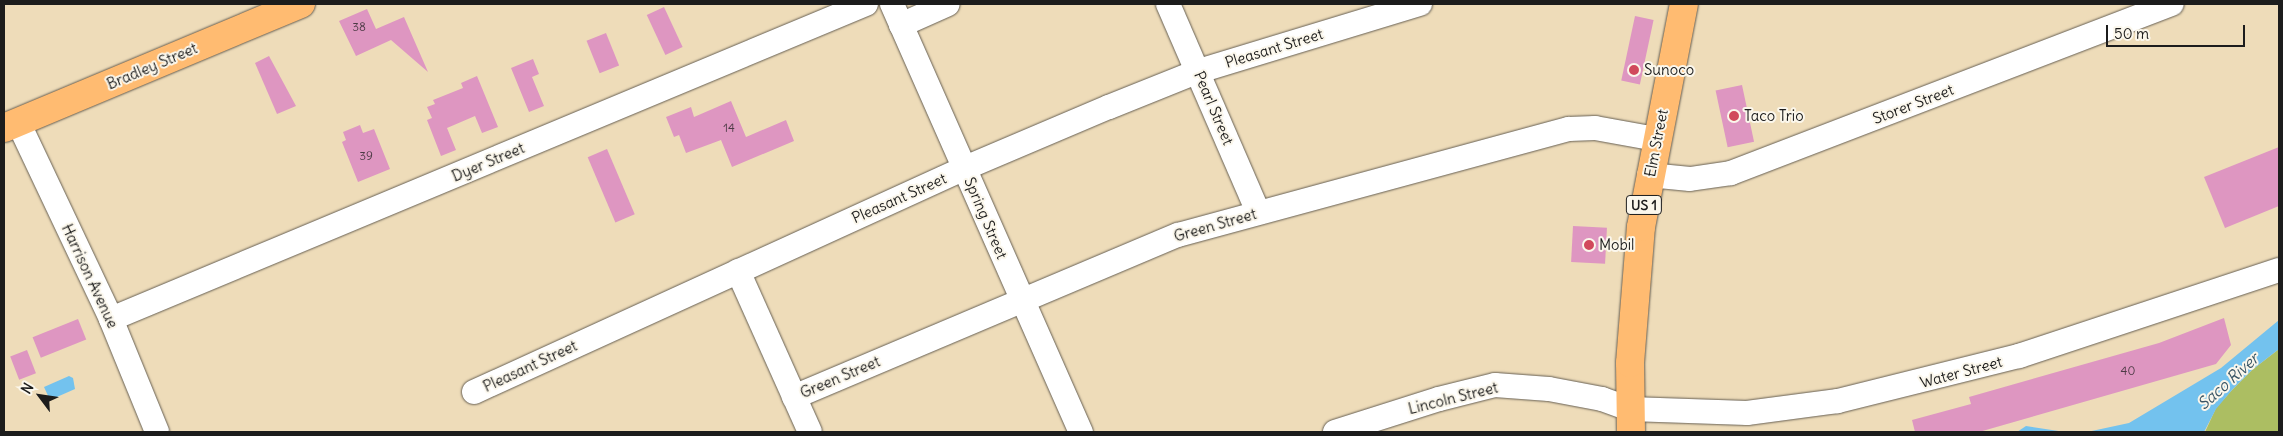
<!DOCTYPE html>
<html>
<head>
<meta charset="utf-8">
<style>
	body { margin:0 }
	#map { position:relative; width:2283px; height:436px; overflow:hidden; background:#eedcb9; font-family:Delius,sans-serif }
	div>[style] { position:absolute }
	.green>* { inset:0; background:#acbe62 }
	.water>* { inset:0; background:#73c2ee }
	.building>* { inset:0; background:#de96c1; transform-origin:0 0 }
	.roads { filter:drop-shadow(0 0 1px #665f53) drop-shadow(0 0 1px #665f53) }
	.minor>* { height:24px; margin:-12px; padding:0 12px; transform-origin:12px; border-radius:12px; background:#fff }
	.major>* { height:28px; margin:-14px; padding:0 14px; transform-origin:14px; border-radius:14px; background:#ffbb71 }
	.dots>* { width:14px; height:14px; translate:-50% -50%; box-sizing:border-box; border:2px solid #fbf7ec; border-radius:50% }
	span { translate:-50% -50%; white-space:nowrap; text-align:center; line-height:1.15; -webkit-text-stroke:4px #fbf7ec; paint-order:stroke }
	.number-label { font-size:12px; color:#4c3a45 }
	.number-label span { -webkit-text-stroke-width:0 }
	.shield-label span { padding:1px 4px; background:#fbf7ec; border:1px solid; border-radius:4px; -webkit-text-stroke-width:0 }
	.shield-label { font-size:14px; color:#1c1c1c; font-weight:700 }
	.street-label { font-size:15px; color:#1c1c1c }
	.poi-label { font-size:15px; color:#1c1c1c }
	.left { translate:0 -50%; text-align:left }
	.water-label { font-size:16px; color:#3a5666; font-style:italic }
	.frame { position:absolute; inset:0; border:5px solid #1c1c1c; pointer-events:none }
	.north { position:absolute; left:15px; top:371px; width:50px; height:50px; -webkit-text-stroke:4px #fbf7ec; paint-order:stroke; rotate:301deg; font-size:14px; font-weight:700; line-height:20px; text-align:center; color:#1c1c1c }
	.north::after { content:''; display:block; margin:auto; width:18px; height:22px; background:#1c1c1c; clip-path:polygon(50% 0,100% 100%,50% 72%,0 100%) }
	.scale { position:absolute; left:2106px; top:25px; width:139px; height:22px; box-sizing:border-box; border:2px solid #1c1c1c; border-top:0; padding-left:6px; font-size:15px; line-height:18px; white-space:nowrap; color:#1c1c1c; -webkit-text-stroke:4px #fbf7ec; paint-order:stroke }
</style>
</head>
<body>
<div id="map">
	<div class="green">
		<i style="clip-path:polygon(2279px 349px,2279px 432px,2205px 432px,2216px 408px,2232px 390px,2252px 370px)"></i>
	</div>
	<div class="water">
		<i style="clip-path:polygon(2279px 320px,2279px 349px,2252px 370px,2232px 390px,2216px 409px,2204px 432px,2087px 432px,2129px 423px,2221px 368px)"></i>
		<i style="clip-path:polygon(69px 376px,73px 378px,75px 389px,50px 400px,44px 387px)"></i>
		<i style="clip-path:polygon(2026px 426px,2065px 432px,2017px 432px)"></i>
	</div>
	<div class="building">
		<i style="left:664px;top:7px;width:44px;height:19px;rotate:65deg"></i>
		<i style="clip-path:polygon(367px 9px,376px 29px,404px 17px,428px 72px,391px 40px,356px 56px,339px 21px)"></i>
		<i style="left:1635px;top:16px;width:19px;height:66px;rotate:12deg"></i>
		<i style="left:606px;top:33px;width:35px;height:21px;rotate:68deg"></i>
		<i style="clip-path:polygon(269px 56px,296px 106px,277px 114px,255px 63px)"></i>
		<i style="clip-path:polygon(533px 59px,539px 74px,532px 77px,544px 106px,529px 112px,511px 68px)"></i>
		<i style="clip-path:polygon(477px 76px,498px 127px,482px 133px,475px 116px,447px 128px,456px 150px,441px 156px,427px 120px,432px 118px,427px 107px,435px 104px,433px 100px,463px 88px,461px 83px)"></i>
		<i style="left:1742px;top:85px;width:58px;height:27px;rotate:78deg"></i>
		<i style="clip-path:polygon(731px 101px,746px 137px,786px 120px,794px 141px,732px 167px,721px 140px,686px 153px,679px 135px,674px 137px,666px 117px,691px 107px,694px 117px)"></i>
		<i style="clip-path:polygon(360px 125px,363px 133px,374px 129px,390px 169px,358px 182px,342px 142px,346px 140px,343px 132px)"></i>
		<i style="clip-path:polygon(2279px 147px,2279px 206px,2225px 228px,2204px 177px)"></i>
		<i style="left:607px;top:149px;width:71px;height:21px;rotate:67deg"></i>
		<i style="left:1573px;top:226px;width:34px;height:36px;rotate:3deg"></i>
		<i style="clip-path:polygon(2224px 318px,2231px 345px,2216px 364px,1979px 432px,1915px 432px,1912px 420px,1971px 404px,1969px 397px,2159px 343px)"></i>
		<i style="left:78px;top:319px;width:22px;height:49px;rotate:68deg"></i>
		<i style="left:27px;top:350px;width:25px;height:18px;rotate:69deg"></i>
	</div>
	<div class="roads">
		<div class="minor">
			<i style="left:892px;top:4px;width:468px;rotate:66.2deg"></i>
			<i style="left:1168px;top:4px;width:227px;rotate:66.6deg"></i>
			<i style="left:901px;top:25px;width:51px;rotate:-24.1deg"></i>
			<i style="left:18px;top:122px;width:218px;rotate:64.7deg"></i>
			<i style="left:111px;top:319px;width:122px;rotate:67.8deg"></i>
			<i style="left:1649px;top:175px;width:41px;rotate:5.6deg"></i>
			<i style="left:1690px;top:179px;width:41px;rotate:-8.3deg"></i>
			<i style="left:1731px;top:173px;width:472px;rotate:-21deg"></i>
			<i style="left:738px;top:271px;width:176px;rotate:65.9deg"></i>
			<i style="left:111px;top:319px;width:818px;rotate:-22.65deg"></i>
			<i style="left:474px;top:392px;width:540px;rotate:-24.52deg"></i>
			<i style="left:965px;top:168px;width:156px;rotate:-23deg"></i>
			<i style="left:1109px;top:107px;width:97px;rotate:-21.8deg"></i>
			<i style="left:1199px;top:71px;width:231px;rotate:-16.9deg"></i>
			<i style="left:794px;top:397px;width:417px;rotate:-22.9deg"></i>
			<i style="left:1178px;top:235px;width:405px;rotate:-15.2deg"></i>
			<i style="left:1569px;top:129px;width:26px;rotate:-2deg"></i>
			<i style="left:1595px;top:128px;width:62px;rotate:10.2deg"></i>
			<i style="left:1335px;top:432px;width:109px;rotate:-17.6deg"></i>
			<i style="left:1439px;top:399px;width:58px;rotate:-14deg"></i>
			<i style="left:1495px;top:385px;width:54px;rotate:4.2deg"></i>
			<i style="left:1549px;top:389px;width:54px;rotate:10.7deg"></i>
			<i style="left:1602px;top:399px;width:30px;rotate:20deg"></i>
			<i style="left:1630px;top:409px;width:117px;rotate:2deg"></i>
			<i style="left:1747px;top:413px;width:92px;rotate:-7.5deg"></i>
			<i style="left:1838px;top:401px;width:187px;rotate:-14deg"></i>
			<i style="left:2019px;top:356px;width:274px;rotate:-18.3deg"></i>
		</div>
		<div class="major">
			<i style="left:4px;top:128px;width:322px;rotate:-22.7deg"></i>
			<i style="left:1631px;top:432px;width:69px;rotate:-90.8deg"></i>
			<i style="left:1630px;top:363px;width:136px;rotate:-85.4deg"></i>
			<i style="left:1641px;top:227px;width:227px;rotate:-79.1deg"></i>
		</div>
	</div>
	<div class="dots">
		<i style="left:1634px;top:70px;background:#d1495b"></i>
		<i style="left:1734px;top:116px;background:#d1495b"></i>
		<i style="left:1589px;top:245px;background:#d1495b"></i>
	</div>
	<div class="number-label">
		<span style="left:359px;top:27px">38</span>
		<span style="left:729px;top:128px">14</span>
		<span style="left:366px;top:156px">39</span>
		<span style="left:2128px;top:371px">40</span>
	</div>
	<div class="shield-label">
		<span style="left:1644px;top:205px">US 1</span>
	</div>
	<div class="street-label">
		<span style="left:1274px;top:48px;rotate:-17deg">Pleasant Street</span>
		<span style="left:152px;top:66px;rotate:-23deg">Bradley Street</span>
		<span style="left:1913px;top:104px;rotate:-21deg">Storer Street</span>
		<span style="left:1214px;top:108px;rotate:67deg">Pearl Street</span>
		<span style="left:1656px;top:143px;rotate:-79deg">Elm Street</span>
		<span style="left:488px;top:162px;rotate:-23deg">Dyer Street</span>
		<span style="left:899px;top:198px;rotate:-24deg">Pleasant Street</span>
		<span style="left:986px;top:218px;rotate:67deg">Spring Street</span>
		<span style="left:1215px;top:225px;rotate:-16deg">Green Street</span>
		<span style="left:90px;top:276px;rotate:65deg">Harrison Avenue</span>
		<span style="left:530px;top:366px;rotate:-25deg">Pleasant Street</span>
		<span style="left:1961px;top:372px;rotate:-15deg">Water Street</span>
		<span style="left:840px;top:377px;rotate:-23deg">Green Street</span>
		<span style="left:1453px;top:398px;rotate:-14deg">Lincoln Street</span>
	</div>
	<div class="poi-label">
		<span class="left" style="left:1644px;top:70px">Sunoco</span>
		<span class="left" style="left:1744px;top:116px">Taco Trio</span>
		<span class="left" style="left:1599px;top:245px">Mobil</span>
	</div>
	<div class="water-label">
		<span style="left:2228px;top:381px;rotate:-42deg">Saco River</span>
	</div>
	<div class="frame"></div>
	<div class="north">N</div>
	<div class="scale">50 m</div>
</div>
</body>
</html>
